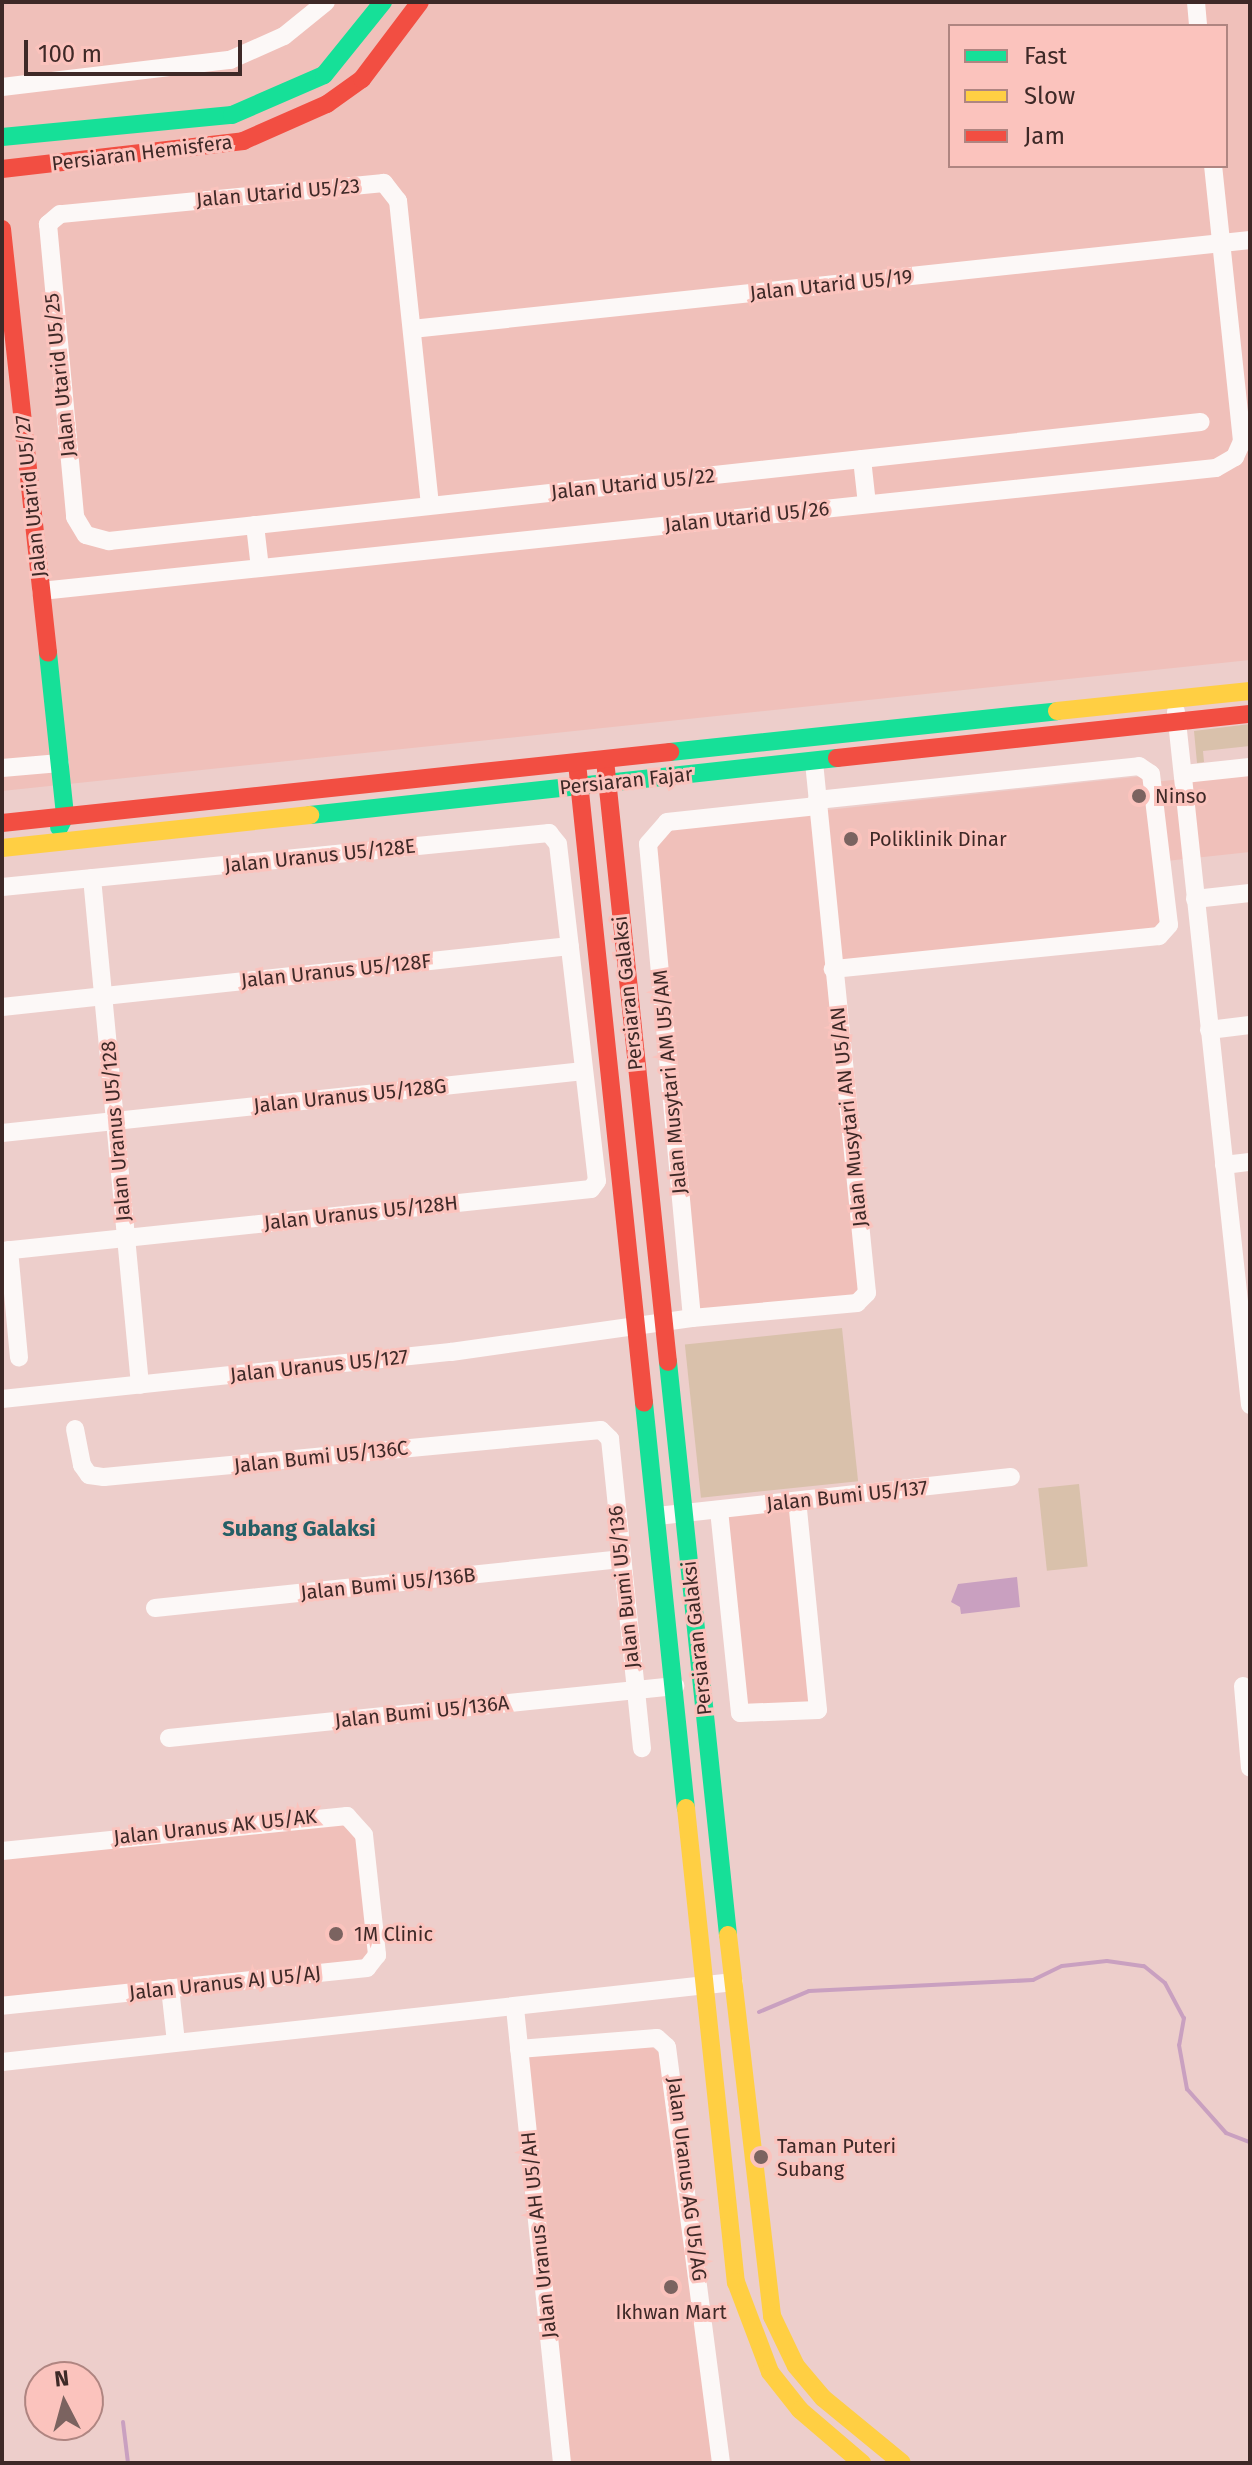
<!DOCTYPE html>
<html>
<head>
<meta charset="utf-8">
<style>
	body { margin:0 }
	#map { position:relative; width:1252px; height:2465px; overflow:hidden; background:#edcecb; font-family:"Fira Sans",sans-serif }
	div>[style] { position:absolute }
	.built>* { inset:0; background:#f0c0ba; transform-origin:0 0 }
	.green>* { inset:0; background:#d9c1ab; transform-origin:0 0 }
	.water>* { inset:0; background:#c9a0c0 }
	.stream>* { height:4px; margin:-2px; padding:0 2px; transform-origin:2px; border-radius:2px; background:#c9a0c0 }
	.street>* { height:18px; margin:-9px; padding:0 9px; transform-origin:9px; border-radius:9px; background:#fcf8f7 }
	.fast>* { height:18px; margin:-9px; padding:0 9px; transform-origin:9px; border-radius:9px; background:#16e098 }
	.slow>* { height:18px; margin:-9px; padding:0 9px; transform-origin:9px; border-radius:9px; background:#ffcf43 }
	.jam>* { height:18px; margin:-9px; padding:0 9px; transform-origin:9px; border-radius:9px; background:#f24e42 }
	.dots>* { width:22px; height:22px; translate:-50% -50%; box-sizing:border-box; border:4px solid #fbc3bd; border-radius:50% }
	span { translate:-50% -50%; white-space:nowrap; text-align:center; line-height:1.15; -webkit-text-stroke:6px #fbc3bd; paint-order:stroke }
	.street-label { font-size:20px; color:#3e2927 }
	.poi-label { font-size:20px; color:#3e2927 }
	.left { translate:0 -50%; text-align:left }
	.neighbourhood-label { font-size:22px; color:#265f66; font-weight:700 }
	.frame { position:absolute; inset:0; border:4px solid #3e2927; pointer-events:none }
	.legend { position:absolute; left:948px; top:24px; width:280px; height:144px; box-sizing:border-box; background:#fbc3bd; border:2px solid #af8581; margin:0; padding:10px 14px; list-style:none; font-size:24px; color:#3e2927 }
	.legend li { display:flex; align-items:center; gap:16px; height:40px }
	.legend b { width:40px; border:2px solid #af8581 }
	.north { position:absolute; left:24px; top:2361px; width:80px; height:80px; box-sizing:border-box; background:#fbc3bd; border:2px solid #af8581; border-radius:50%; rotate:354deg; font-size:22px; font-weight:700; line-height:32px; text-align:center; color:#3e2927 }
	.north::after { content:''; display:block; margin:auto; width:28px; height:36px; background:#7b6360; clip-path:polygon(50% 0,100% 100%,50% 72%,0 100%) }
	.scale { position:absolute; left:24px; top:40px; width:218px; height:36px; box-sizing:border-box; border:4px solid #3e2927; border-top:0; padding-left:10px; font-size:24px; line-height:28px; white-space:nowrap; color:#3e2927; -webkit-text-stroke:6px #fbc3bd; paint-order:stroke }
</style>
</head>
<body>
<div id="map">
	<div class="built">
		<i style="clip-path:polygon(evenodd,2px 2px,1250px 2px,1250px 660px,2px 791px,2px 2px,950px 26px,1226px 26px,1226px 166px,950px 166px,950px 26px)"></i>
		<i style="clip-path:polygon(1250px 771px,1250px 852px,1157px 862px,1164px 924px,1159px 930px,828px 963px,862px 1291px,854px 1298px,696px 1312px,653px 845px,669px 827px,1144px 776px,1146px 783px)"></i>
		<i style="left:792px;top:1508px;width:198px;height:67px;rotate:84deg"></i>
		<i style="clip-path:polygon(340px 1823px,357px 1836px,370px 1950px,363px 1962px,2px 1999px,2px 1859px)"></i>
		<i style="clip-path:polygon(650px 2045px,665px 2058px,715px 2463px,568px 2463px,526px 2056px)"></i>
	</div>
	<div class="green">
		<i style="clip-path:polygon(1250px 724px,1250px 746px,1203px 751px,1204px 762px,1197px 763px,1194px 731px)"></i>
		<i style="left:842px;top:1328px;width:154px;height:158px;rotate:84deg"></i>
		<i style="left:1079px;top:1484px;width:83px;height:41px;rotate:84deg"></i>
	</div>
	<div class="water">
		<i style="clip-path:polygon(1017px 1577px,1020px 1607px,961px 1614px,960px 1607px,951px 1602px,958px 1584px)"></i>
	</div>
	<div class="stream">
		<i style="left:759px;top:2012px;width:54px;rotate:-22.8deg"></i>
		<i style="left:809px;top:1991px;width:224px;rotate:-2.8deg"></i>
		<i style="left:1033px;top:1980px;width:32px;rotate:-26deg"></i>
		<i style="left:1062px;top:1966px;width:45px;rotate:-6.3deg"></i>
		<i style="left:1107px;top:1961px;width:37px;rotate:8deg"></i>
		<i style="left:1144px;top:1966px;width:27px;rotate:39deg"></i>
		<i style="left:1165px;top:1983px;width:40px;rotate:62deg"></i>
		<i style="left:1184px;top:2018px;width:27px;rotate:100deg"></i>
		<i style="left:1179px;top:2045px;width:45px;rotate:79.7deg"></i>
		<i style="left:1187px;top:2089px;width:59px;rotate:48.4deg"></i>
		<i style="left:1226px;top:2133px;width:26px;rotate:21deg"></i>
		<i style="left:123px;top:2422px;width:41px;rotate:83deg"></i>
	</div>
	<div class="street">
		<i style="left:1196px;top:2px;width:24px;rotate:85deg"></i>
		<i style="left:2px;top:87px;width:230px;rotate:-6.8deg"></i>
		<i style="left:230px;top:60px;width:59px;rotate:-24deg"></i>
		<i style="left:284px;top:36px;width:54px;rotate:-39deg"></i>
		<i style="left:412px;top:329px;width:843px;rotate:-6.06deg"></i>
		<i style="left:862px;top:459px;width:45px;rotate:83.7deg"></i>
		<i style="left:430px;top:505px;width:306px;rotate:-96deg"></i>
		<i style="left:398px;top:201px;width:23px;rotate:-128deg"></i>
		<i style="left:384px;top:183px;width:325px;rotate:174.5deg"></i>
		<i style="left:60px;top:214px;width:16px;rotate:140deg"></i>
		<i style="left:48px;top:224px;width:294px;rotate:84.7deg"></i>
		<i style="left:75px;top:517px;width:21px;rotate:59deg"></i>
		<i style="left:86px;top:535px;width:24px;rotate:15deg"></i>
		<i style="left:109px;top:541px;width:1098px;rotate:-6.22deg"></i>
		<i style="left:255px;top:525px;width:43px;rotate:83.4deg"></i>
		<i style="left:41px;top:591px;width:1181px;rotate:-5.98deg"></i>
		<i style="left:1216px;top:468px;width:22px;rotate:-30deg"></i>
		<i style="left:1235px;top:457px;width:17px;rotate:-66deg"></i>
		<i style="left:1242px;top:441px;width:277px;rotate:-96deg"></i>
		<i style="left:1176px;top:712px;width:697px;rotate:83.9deg"></i>
		<i style="left:2px;top:768px;width:58px;rotate:-4.9deg"></i>
		<i style="left:1184px;top:774px;width:66px;rotate:-6.1deg"></i>
		<i style="left:817px;top:800px;width:324px;rotate:-6deg"></i>
		<i style="left:1139px;top:766px;width:14px;rotate:34deg"></i>
		<i style="left:1151px;top:774px;width:152px;rotate:83.2deg"></i>
		<i style="left:1169px;top:925px;width:15px;rotate:132deg"></i>
		<i style="left:1159px;top:936px;width:328px;rotate:174.2deg"></i>
		<i style="left:92px;top:878px;width:509px;rotate:84.59deg"></i>
		<i style="left:2px;top:887px;width:550px;rotate:-5.64deg"></i>
		<i style="left:549px;top:833px;width:14px;rotate:51deg"></i>
		<i style="left:558px;top:844px;width:339px;rotate:83.4deg"></i>
		<i style="left:597px;top:1181px;width:10px;rotate:127deg"></i>
		<i style="left:591px;top:1189px;width:592px;rotate:173.99deg"></i>
		<i style="left:1195px;top:899px;width:55px;rotate:-6.2deg"></i>
		<i style="left:2px;top:1007px;width:571px;rotate:-6.13deg"></i>
		<i style="left:1209px;top:1030px;width:41px;rotate:-7deg"></i>
		<i style="left:2px;top:1133px;width:585px;rotate:-6.08deg"></i>
		<i style="left:1224px;top:1165px;width:26px;rotate:-7deg"></i>
		<i style="left:9px;top:1250px;width:108px;rotate:84.7deg"></i>
		<i style="left:692px;top:1318px;width:166px;rotate:-5.2deg"></i>
		<i style="left:857px;top:1303px;width:14px;rotate:-45deg"></i>
		<i style="left:867px;top:1293px;width:534px;rotate:-95.7deg"></i>
		<i style="left:2px;top:1399px;width:451px;rotate:-6deg"></i>
		<i style="left:451px;top:1352px;width:243px;rotate:-8deg"></i>
		<i style="left:692px;top:1318px;width:476px;rotate:-95.3deg"></i>
		<i style="left:648px;top:844px;width:29px;rotate:-49deg"></i>
		<i style="left:667px;top:822px;width:151px;rotate:-6.1deg"></i>
		<i style="left:75px;top:1429px;width:37px;rotate:79deg"></i>
		<i style="left:82px;top:1465px;width:12px;rotate:55deg"></i>
		<i style="left:89px;top:1475px;width:15px;rotate:8deg"></i>
		<i style="left:104px;top:1477px;width:499px;rotate:-5.4deg"></i>
		<i style="left:601px;top:1430px;width:13px;rotate:45deg"></i>
		<i style="left:610px;top:1439px;width:311px;rotate:84.1deg"></i>
		<i style="left:719px;top:1510px;width:204px;rotate:84.1deg"></i>
		<i style="left:740px;top:1713px;width:78px;rotate:-2.2deg"></i>
		<i style="left:818px;top:1710px;width:210px;rotate:-95.7deg"></i>
		<i style="left:657px;top:1516px;width:356px;rotate:-6.3deg"></i>
		<i style="left:155px;top:1608px;width:468px;rotate:-6deg"></i>
		<i style="left:1243px;top:1686px;width:82px;rotate:85.1deg"></i>
		<i style="left:169px;top:1738px;width:509px;rotate:-5.87deg"></i>
		<i style="left:2px;top:1851px;width:347px;rotate:-5.8deg"></i>
		<i style="left:347px;top:1816px;width:25px;rotate:48deg"></i>
		<i style="left:364px;top:1835px;width:121px;rotate:83.8deg"></i>
		<i style="left:377px;top:1955px;width:16px;rotate:128deg"></i>
		<i style="left:367px;top:1968px;width:367px;rotate:174.1deg"></i>
		<i style="left:170px;top:1988px;width:54px;rotate:83.7deg"></i>
		<i style="left:515px;top:2008px;width:457px;rotate:84.1deg"></i>
		<i style="left:519px;top:2049px;width:138px;rotate:-4.6deg"></i>
		<i style="left:657px;top:2038px;width:13px;rotate:42deg"></i>
		<i style="left:667px;top:2047px;width:419px;rotate:82.6deg"></i>
		<i style="left:2px;top:2062px;width:736px;rotate:-6.24deg"></i>
	</div>
	<div class="fast">
		<i style="left:2px;top:137px;width:231px;rotate:-5.5deg"></i>
		<i style="left:232px;top:115px;width:100px;rotate:-23.5deg"></i>
		<i style="left:324px;top:75px;width:94px;rotate:-51.1deg"></i>
		<i style="left:48px;top:653px;width:164px;rotate:84deg"></i>
		<i style="left:65px;top:816px;width:13px;rotate:117deg"></i>
		<i style="left:670px;top:752px;width:389px;rotate:-6deg"></i>
		<i style="left:310px;top:815px;width:530px;rotate:-6.17deg"></i>
		<i style="left:668px;top:1362px;width:576px;rotate:84.02deg"></i>
		<i style="left:644px;top:1403px;width:407px;rotate:84.1deg"></i>
	</div>
	<div class="slow">
		<i style="left:1057px;top:711px;width:194px;rotate:-5.9deg"></i>
		<i style="left:2px;top:848px;width:310px;rotate:-6.1deg"></i>
		<i style="left:686px;top:1808px;width:477px;rotate:84deg"></i>
		<i style="left:736px;top:2282px;width:96px;rotate:69.3deg"></i>
		<i style="left:770px;top:2372px;width:48px;rotate:51.7deg"></i>
		<i style="left:800px;top:2410px;width:82px;rotate:40.5deg"></i>
		<i style="left:728px;top:1935px;width:384px;rotate:83.4deg"></i>
		<i style="left:772px;top:2316px;width:55px;rotate:64.4deg"></i>
		<i style="left:796px;top:2366px;width:42px;rotate:49.8deg"></i>
		<i style="left:823px;top:2398px;width:102px;rotate:39.4deg"></i>
	</div>
	<div class="jam">
		<i style="left:2px;top:169px;width:243px;rotate:-6.6deg"></i>
		<i style="left:243px;top:141px;width:92px;rotate:-23.8deg"></i>
		<i style="left:327px;top:104px;width:43px;rotate:-35.5deg"></i>
		<i style="left:362px;top:79px;width:96px;rotate:-53deg"></i>
		<i style="left:2px;top:229px;width:426px;rotate:83.8deg"></i>
		<i style="left:837px;top:758px;width:415px;rotate:-6.1deg"></i>
		<i style="left:605px;top:760px;width:605px;rotate:84.03deg"></i>
		<i style="left:577px;top:763px;width:643px;rotate:84.02deg"></i>
		<i style="left:2px;top:823px;width:672px;rotate:-6.07deg"></i>
	</div>
	<div class="dots">
		<i style="left:1139px;top:796px;background:#7b6360"></i>
		<i style="left:851px;top:839px;background:#7b6360"></i>
		<i style="left:336px;top:1934px;background:#7b6360"></i>
		<i style="left:761px;top:2157px;background:#7b6360"></i>
		<i style="left:671px;top:2287px;background:#7b6360"></i>
	</div>
	<div class="street-label">
		<span style="left:142px;top:153px;rotate:-7deg">Persiaran Hemisfera</span>
		<span style="left:278px;top:193px;rotate:-5deg">Jalan Utarid U5/23</span>
		<span style="left:831px;top:285px;rotate:-6deg">Jalan Utarid U5/19</span>
		<span style="left:60px;top:375px;rotate:-96deg">Jalan Utarid U5/25</span>
		<span style="left:633px;top:484px;rotate:-6deg">Jalan Utarid U5/22</span>
		<span style="left:31px;top:496px;rotate:-96deg">Jalan Utarid U5/27</span>
		<span style="left:747px;top:517px;rotate:-6deg">Jalan Utarid U5/26</span>
		<span style="left:626px;top:781px;rotate:-6deg">Persiaran Fajar</span>
		<span style="left:320px;top:856px;rotate:-6deg">Jalan Uranus U5/128E</span>
		<span style="left:336px;top:971px;rotate:-6deg">Jalan Uranus U5/128F</span>
		<span style="left:628px;top:993px;rotate:-96deg">Persiaran Galaksi</span>
		<span style="left:670px;top:1082px;rotate:-95deg">Jalan Musytari AM U5/AM</span>
		<span style="left:350px;top:1096px;rotate:-6deg">Jalan Uranus U5/128G</span>
		<span style="left:849px;top:1117px;rotate:-96deg">Jalan Musytari AN U5/AN</span>
		<span style="left:116px;top:1131px;rotate:-95deg">Jalan Uranus U5/128</span>
		<span style="left:361px;top:1213px;rotate:-6deg">Jalan Uranus U5/128H</span>
		<span style="left:319px;top:1366px;rotate:-6deg">Jalan Uranus U5/127</span>
		<span style="left:321px;top:1457px;rotate:-6deg">Jalan Bumi U5/136C</span>
		<span style="left:847px;top:1496px;rotate:-6deg">Jalan Bumi U5/137</span>
		<span style="left:388px;top:1584px;rotate:-6deg">Jalan Bumi U5/136B</span>
		<span style="left:624px;top:1587px;rotate:-96deg">Jalan Bumi U5/136</span>
		<span style="left:697px;top:1638px;rotate:-96deg">Persiaran Galaksi</span>
		<span style="left:422px;top:1712px;rotate:-6deg">Jalan Bumi U5/136A</span>
		<span style="left:215px;top:1827px;rotate:-6deg">Jalan Uranus AK U5/AK</span>
		<span style="left:225px;top:1983px;rotate:-6deg">Jalan Uranus AJ U5/AJ</span>
		<span style="left:687px;top:2179px;rotate:83deg">Jalan Uranus AG U5/AG</span>
		<span style="left:539px;top:2235px;rotate:-96deg">Jalan Uranus AH U5/AH</span>
	</div>
	<div class="poi-label">
		<span class="left" style="left:1155px;top:796px">Ninso</span>
		<span class="left" style="left:869px;top:839px">Poliklinik Dinar</span>
		<span class="left" style="left:354px;top:1934px">1M Clinic</span>
		<span class="left" style="left:777px;top:2158px">Taman Puteri<br>Subang</span>
		<span style="left:671px;top:2312px">Ikhwan Mart</span>
	</div>
	<div class="neighbourhood-label">
		<span style="left:299px;top:1529px">Subang Galaksi</span>
	</div>
	<div class="frame"></div>
	<ul class="legend">
	<li><b style="height:10px;background:#16e098"></b>Fast</li>
	<li><b style="height:10px;background:#ffcf43"></b>Slow</li>
	<li><b style="height:10px;background:#f24e42"></b>Jam</li>
	</ul>
	<div class="north">N</div>
	<div class="scale">100 m</div>
</div>
</body>
</html>
